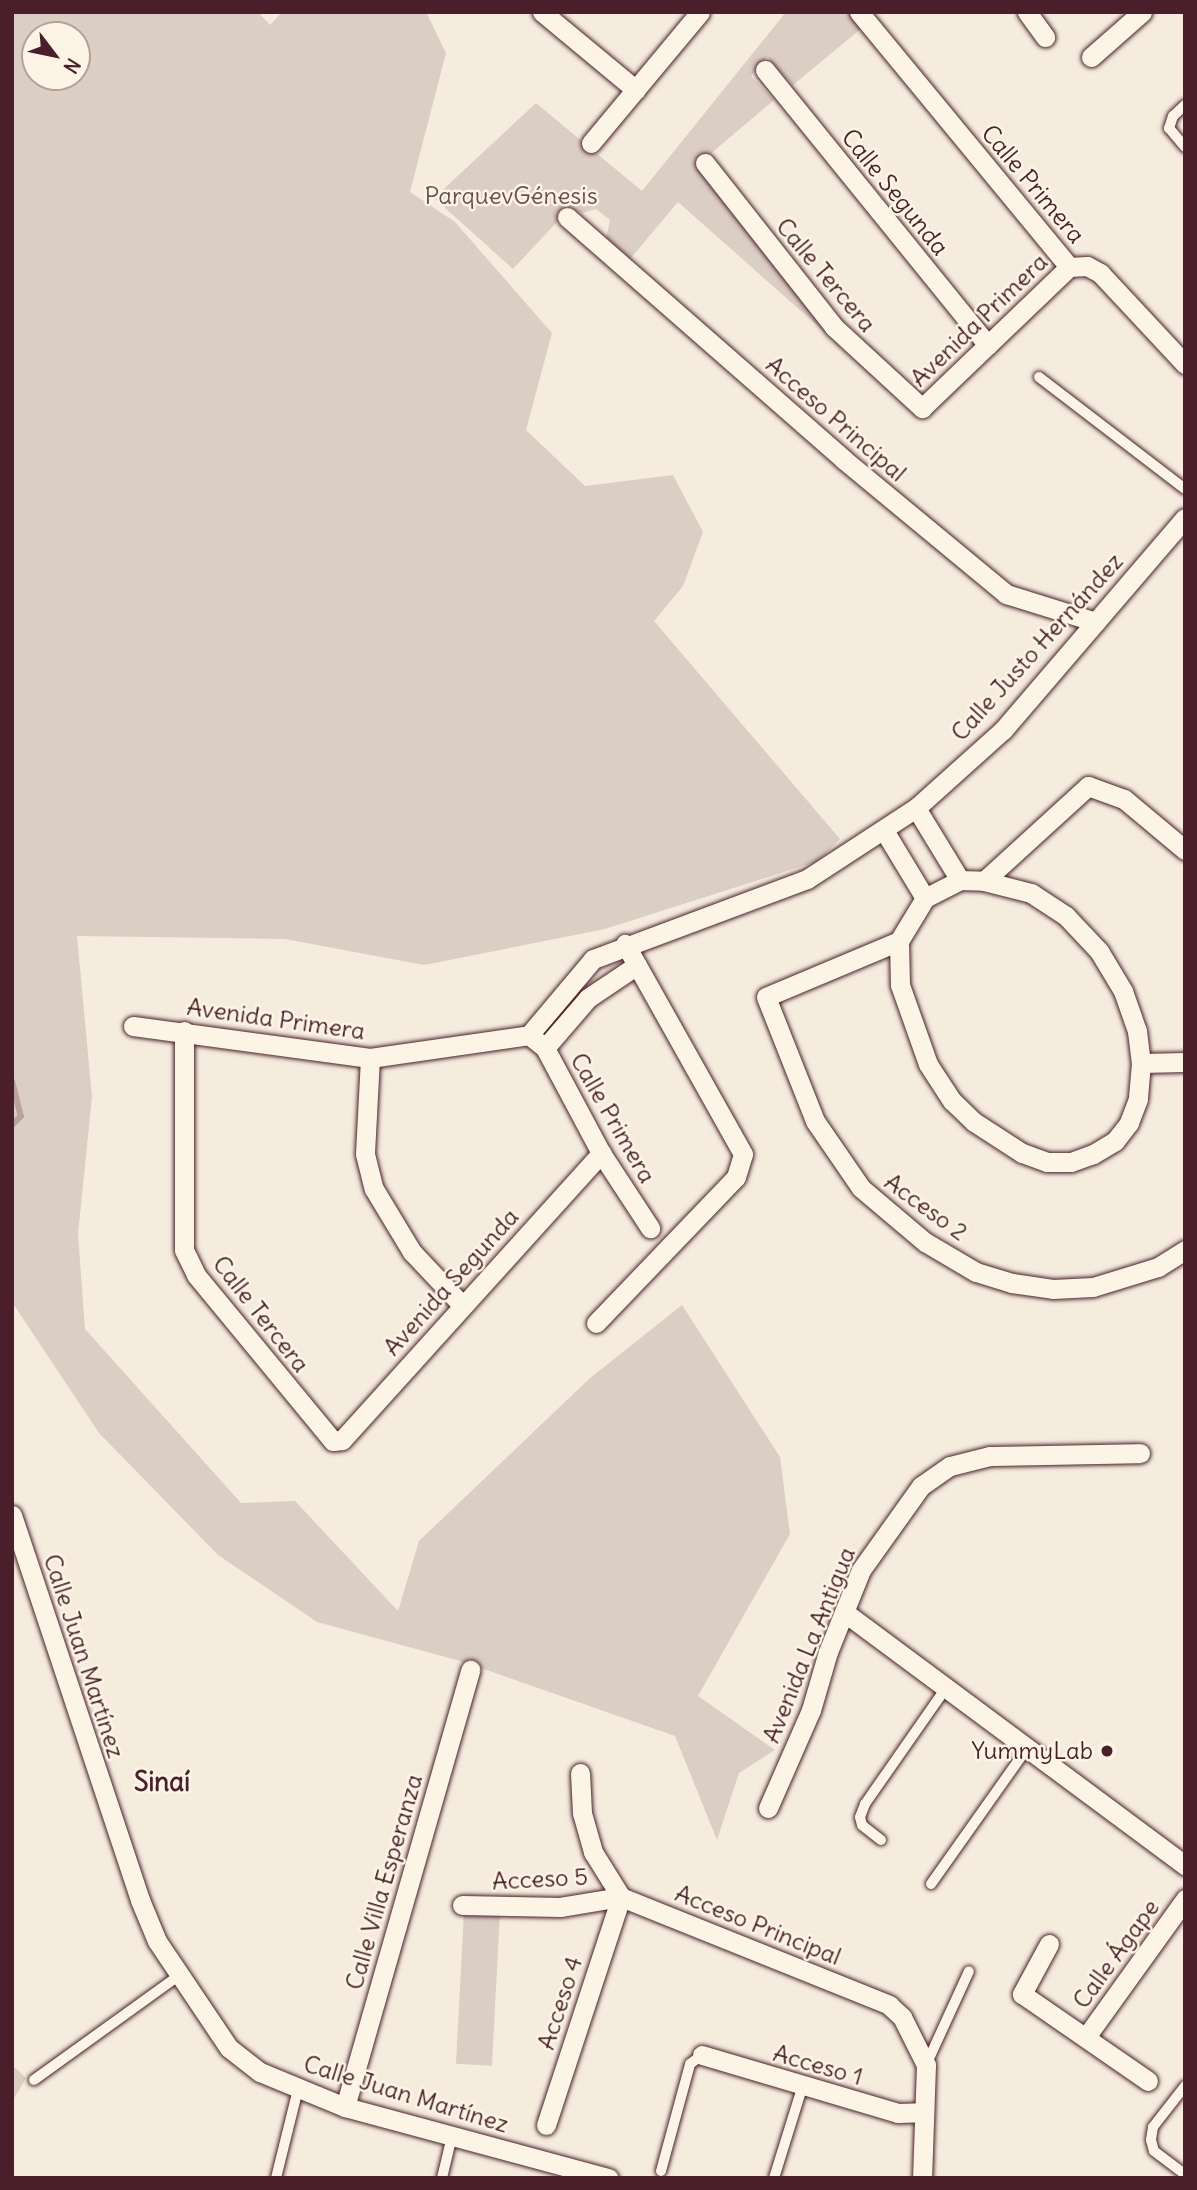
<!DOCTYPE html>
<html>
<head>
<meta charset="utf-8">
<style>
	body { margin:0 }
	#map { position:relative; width:1197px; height:2190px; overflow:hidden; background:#f5ecde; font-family:Delius,sans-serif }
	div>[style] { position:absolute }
	.green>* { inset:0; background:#dbcec4; transform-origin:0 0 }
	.stream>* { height:6px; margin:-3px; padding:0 3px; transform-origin:3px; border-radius:3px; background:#b8a39e }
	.roads { filter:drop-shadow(0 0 2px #4a1f2b) drop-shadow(0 0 2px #4a1f2b) }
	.lane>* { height:10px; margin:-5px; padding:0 5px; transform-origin:5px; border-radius:5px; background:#fcf5e5 }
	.street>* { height:19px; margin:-9.5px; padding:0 9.5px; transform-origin:9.5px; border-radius:9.5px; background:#fcf5e5 }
	.dots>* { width:19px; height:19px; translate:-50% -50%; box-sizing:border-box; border:4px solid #fcf5e5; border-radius:50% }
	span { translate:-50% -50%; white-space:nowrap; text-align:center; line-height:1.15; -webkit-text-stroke:5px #fcf5e5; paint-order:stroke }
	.street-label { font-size:24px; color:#4a1f2b }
	.park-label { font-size:24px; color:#6e4b51 }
	.poi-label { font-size:24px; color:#4a1f2b }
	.right { translate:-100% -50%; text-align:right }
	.neighbourhood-label { font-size:26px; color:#4a1f2b; font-weight:700 }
	.frame { position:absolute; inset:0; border:14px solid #4a1f2b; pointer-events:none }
	.north { position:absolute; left:21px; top:21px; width:70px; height:70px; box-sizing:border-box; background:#fcf5e5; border:2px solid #b59f9b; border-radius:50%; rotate:122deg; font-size:19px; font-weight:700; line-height:28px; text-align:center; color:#4a1f2b }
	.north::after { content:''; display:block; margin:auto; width:24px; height:32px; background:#4a1f2b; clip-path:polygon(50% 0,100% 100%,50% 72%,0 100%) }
</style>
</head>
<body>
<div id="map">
	<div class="green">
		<i style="clip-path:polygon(evenodd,12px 12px,258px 12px,270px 25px,282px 12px,426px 12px,446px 53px,410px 192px,455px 222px,552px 333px,526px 430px,585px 486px,673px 475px,703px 532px,683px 586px,654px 621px,840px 839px,818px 861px,605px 929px,424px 965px,285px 939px,77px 936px,92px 1097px,78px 1234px,85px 1329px,241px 1503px,295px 1501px,398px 1611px,419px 1541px,589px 1379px,682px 1305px,780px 1457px,790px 1534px,698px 1696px,775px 1750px,739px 1773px,717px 1840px,675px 1736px,464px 1662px,317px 1622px,218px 1555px,99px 1433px,12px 1302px,12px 12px,35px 35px,77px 35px,77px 77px,35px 77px,35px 35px)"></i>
		<i style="clip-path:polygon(786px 12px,849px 12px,862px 28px,793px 85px,767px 57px,751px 76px,774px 100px,696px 166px,845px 350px,678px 202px,630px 259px,606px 238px,610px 220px,596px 209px,582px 213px,570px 208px,513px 269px,434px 198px,536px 103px,642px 191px)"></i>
		<i style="left:464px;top:1911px;width:36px;height:153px;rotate:3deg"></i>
		<i style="clip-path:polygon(12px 2065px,26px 2078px,12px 2102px)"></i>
	</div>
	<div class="stream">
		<i style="left:12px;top:1081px;width:36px;rotate:76deg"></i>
		<i style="left:21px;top:1116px;width:13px;rotate:135deg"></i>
	</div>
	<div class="roads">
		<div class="lane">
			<i style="left:1185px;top:105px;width:16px;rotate:137deg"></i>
			<i style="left:1173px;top:116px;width:13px;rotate:108deg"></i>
			<i style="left:1169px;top:128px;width:25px;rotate:50deg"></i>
			<i style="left:1039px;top:377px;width:184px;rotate:37.5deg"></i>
			<i style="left:881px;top:1840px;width:24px;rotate:-142deg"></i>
			<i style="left:862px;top:1825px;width:8px;rotate:-104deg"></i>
			<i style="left:860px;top:1817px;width:14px;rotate:-69deg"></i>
			<i style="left:865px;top:1804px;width:141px;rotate:-55.1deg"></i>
			<i style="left:931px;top:1884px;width:168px;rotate:-54.7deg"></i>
			<i style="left:926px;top:2065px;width:103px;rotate:-65.4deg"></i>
			<i style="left:34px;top:2080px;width:178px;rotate:-35.8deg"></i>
			<i style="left:1185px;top:2086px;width:52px;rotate:128deg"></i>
			<i style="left:1153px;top:2127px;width:13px;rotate:99deg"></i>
			<i style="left:1151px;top:2140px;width:11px;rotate:75deg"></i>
			<i style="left:1154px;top:2151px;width:39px;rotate:37deg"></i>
			<i style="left:661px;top:2171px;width:111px;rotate:-74.8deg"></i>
			<i style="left:690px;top:2064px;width:15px;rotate:-37deg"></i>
			<i style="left:276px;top:2178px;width:92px;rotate:-76.1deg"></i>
			<i style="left:442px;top:2178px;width:43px;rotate:-76.6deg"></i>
			<i style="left:774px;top:2178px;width:94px;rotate:-72.7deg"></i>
		</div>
		<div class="street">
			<i style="left:542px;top:12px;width:122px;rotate:39.7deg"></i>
			<i style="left:859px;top:12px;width:330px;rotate:50.5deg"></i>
			<i style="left:1069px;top:267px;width:18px;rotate:-3deg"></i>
			<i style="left:1087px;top:266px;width:15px;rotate:28deg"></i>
			<i style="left:1100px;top:273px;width:125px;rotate:47deg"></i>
			<i style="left:1027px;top:12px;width:31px;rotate:54deg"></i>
			<i style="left:1091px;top:57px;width:68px;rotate:-41.4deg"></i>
			<i style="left:765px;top:70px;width:354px;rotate:51deg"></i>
			<i style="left:591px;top:143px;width:170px;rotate:-50.2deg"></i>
			<i style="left:705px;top:163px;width:209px;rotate:51.8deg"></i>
			<i style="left:834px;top:327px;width:120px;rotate:42.6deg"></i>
			<i style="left:922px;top:408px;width:204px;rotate:-43.8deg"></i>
			<i style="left:567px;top:217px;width:367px;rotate:41.2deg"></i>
			<i style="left:843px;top:459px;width:212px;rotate:39.6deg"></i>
			<i style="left:1006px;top:594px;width:94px;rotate:17.3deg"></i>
			<i style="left:916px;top:808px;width:84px;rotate:58.6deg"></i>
			<i style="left:885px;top:832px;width:77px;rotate:58.8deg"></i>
			<i style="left:960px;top:880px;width:24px;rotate:2deg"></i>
			<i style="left:984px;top:881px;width:49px;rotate:14.3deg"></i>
			<i style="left:1031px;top:893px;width:42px;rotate:33.3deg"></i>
			<i style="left:1066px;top:916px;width:48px;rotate:46.7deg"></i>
			<i style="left:1099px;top:951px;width:47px;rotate:59deg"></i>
			<i style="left:1123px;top:991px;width:42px;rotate:70.7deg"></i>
			<i style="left:1137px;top:1031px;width:32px;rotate:83deg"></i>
			<i style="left:1141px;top:1063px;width:36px;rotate:95deg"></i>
			<i style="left:1138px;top:1099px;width:26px;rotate:111deg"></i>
			<i style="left:1129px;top:1123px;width:23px;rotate:128deg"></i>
			<i style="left:1115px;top:1141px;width:26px;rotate:149deg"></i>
			<i style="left:1093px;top:1154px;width:23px;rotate:160deg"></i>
			<i style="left:1071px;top:1162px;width:24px;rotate:180deg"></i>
			<i style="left:1047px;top:1162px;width:27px;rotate:-160deg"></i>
			<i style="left:1022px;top:1153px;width:57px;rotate:-147.1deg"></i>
			<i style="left:974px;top:1122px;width:30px;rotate:-136deg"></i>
			<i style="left:952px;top:1101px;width:44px;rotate:-123deg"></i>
			<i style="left:928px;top:1064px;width:84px;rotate:-109.5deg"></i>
			<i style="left:900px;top:985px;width:44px;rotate:-91.3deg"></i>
			<i style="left:899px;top:941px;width:50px;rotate:-58.8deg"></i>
			<i style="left:925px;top:898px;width:39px;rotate:-27deg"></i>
			<i style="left:984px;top:881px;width:141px;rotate:-42.4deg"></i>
			<i style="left:1088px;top:786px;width:38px;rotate:20deg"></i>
			<i style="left:1124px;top:799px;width:80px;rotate:39.9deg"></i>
			<i style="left:899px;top:941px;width:144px;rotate:157.2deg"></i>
			<i style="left:766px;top:997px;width:133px;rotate:68.4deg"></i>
			<i style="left:815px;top:1121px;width:81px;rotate:55.5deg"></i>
			<i style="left:861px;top:1188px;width:84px;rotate:40.2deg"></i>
			<i style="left:925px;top:1242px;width:59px;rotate:30.5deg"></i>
			<i style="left:976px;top:1272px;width:38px;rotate:17deg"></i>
			<i style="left:1012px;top:1283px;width:41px;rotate:8.3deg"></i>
			<i style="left:1053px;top:1289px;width:40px;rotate:-2.9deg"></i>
			<i style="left:1093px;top:1287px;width:68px;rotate:-17.1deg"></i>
			<i style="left:1158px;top:1267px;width:32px;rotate:-32deg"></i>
			<i style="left:133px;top:1026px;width:239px;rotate:7.7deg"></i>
			<i style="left:370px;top:1058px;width:161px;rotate:-8.2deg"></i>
			<i style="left:529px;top:1035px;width:99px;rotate:-49.9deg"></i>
			<i style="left:593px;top:959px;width:228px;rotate:-20.5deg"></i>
			<i style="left:807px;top:879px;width:130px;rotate:-33.1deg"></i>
			<i style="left:916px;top:808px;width:117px;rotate:-41.9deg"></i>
			<i style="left:1003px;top:730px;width:279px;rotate:-49.4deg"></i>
			<i style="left:184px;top:1031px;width:219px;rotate:90deg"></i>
			<i style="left:184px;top:1250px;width:28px;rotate:64deg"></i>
			<i style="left:196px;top:1275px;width:215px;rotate:50.5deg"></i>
			<i style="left:333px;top:1441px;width:9px;rotate:-6deg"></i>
			<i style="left:342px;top:1440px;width:387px;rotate:-47.9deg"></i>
			<i style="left:529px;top:1035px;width:21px;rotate:39deg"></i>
			<i style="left:545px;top:1048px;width:119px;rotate:61.9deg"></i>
			<i style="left:601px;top:1153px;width:90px;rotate:56.8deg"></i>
			<i style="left:545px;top:1048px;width:66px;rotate:-49.3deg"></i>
			<i style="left:588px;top:998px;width:59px;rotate:-34deg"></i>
			<i style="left:370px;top:1058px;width:96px;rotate:93deg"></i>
			<i style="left:365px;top:1154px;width:36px;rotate:76deg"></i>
			<i style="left:374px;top:1189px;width:74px;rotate:58.9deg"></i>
			<i style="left:412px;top:1252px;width:73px;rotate:46.7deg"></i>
			<i style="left:1141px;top:1063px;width:44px;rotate:-1.3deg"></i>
			<i style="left:596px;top:1323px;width:202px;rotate:-46.2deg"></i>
			<i style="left:736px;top:1177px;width:24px;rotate:-73deg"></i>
			<i style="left:743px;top:1154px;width:241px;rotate:-119.3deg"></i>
			<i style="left:12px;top:1515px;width:406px;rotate:71.6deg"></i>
			<i style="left:140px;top:1900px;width:44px;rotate:67.5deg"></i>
			<i style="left:157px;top:1941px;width:129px;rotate:56.1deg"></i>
			<i style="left:229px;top:2048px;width:39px;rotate:38deg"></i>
			<i style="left:260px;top:2072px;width:92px;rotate:22.4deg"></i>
			<i style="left:345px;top:2107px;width:273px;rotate:15.1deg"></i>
			<i style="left:844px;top:1612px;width:425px;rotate:36.6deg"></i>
			<i style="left:580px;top:1773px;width:40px;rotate:87.1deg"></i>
			<i style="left:582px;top:1813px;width:41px;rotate:74.2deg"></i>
			<i style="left:593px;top:1852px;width:53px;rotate:58.1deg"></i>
			<i style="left:621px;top:1897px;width:289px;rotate:21.9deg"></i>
			<i style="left:889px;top:2005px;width:18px;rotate:43deg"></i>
			<i style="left:902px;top:2017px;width:54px;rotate:63.4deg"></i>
			<i style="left:926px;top:2065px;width:113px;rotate:92deg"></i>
			<i style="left:768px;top:1808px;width:107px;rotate:-66.3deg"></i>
			<i style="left:811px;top:1710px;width:60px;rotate:-73.7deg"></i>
			<i style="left:828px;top:1652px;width:88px;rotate:-68.1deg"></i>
			<i style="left:861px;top:1570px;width:103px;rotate:-54.5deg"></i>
			<i style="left:921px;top:1486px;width:35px;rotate:-35deg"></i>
			<i style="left:950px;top:1466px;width:41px;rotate:-14deg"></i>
			<i style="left:990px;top:1456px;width:150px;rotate:-1.1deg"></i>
			<i style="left:462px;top:1905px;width:98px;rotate:1.2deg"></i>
			<i style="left:560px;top:1907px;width:62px;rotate:-9.3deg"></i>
			<i style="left:1049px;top:1944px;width:57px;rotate:118.4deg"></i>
			<i style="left:1022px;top:1994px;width:153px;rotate:34.6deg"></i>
			<i style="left:1086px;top:2037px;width:170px;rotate:-54.3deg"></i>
			<i style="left:702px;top:2055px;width:204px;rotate:16.5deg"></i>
			<i style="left:898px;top:2113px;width:24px;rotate:-2deg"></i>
			<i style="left:345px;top:2107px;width:455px;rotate:-74deg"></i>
			<i style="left:546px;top:2125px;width:240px;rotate:-71.8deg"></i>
		</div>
	</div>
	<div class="dots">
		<i style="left:1107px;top:1751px;background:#4a1f2b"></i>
	</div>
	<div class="street-label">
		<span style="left:1033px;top:184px;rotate:50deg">Calle Primera</span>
		<span style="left:895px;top:192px;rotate:51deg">Calle Segunda</span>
		<span style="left:826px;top:275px;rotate:50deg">Calle Tercera</span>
		<span style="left:979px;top:320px;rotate:-44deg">Avenida Primera</span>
		<span style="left:836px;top:419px;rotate:41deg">Acceso Principal</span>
		<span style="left:1037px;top:647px;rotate:-48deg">Calle Justo Hernández</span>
		<span style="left:276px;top:1019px;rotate:8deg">Avenida Primera</span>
		<span style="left:613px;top:1118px;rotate:60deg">Calle Primera</span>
		<span style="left:926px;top:1207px;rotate:36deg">Acceso 2</span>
		<span style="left:451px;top:1282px;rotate:-48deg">Avenida Segunda</span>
		<span style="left:261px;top:1314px;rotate:52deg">Calle Tercera</span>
		<span style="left:809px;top:1645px;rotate:-68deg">Avenida La Antigua</span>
		<span style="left:84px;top:1656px;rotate:72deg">Calle Juan Martínez</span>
		<span style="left:540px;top:1879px;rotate:-3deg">Acceso 5</span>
		<span style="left:384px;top:1882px;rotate:-74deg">Calle Villa Esperanza</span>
		<span style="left:758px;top:1925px;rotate:22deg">Acceso Principal</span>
		<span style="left:1116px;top:1954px;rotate:-54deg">Calle Ágape</span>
		<span style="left:560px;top:2003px;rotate:-72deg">Acceso 4</span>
		<span style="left:818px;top:2065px;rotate:16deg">Acceso 1</span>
		<span style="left:406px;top:2094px;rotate:17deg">Calle Juan Martínez</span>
	</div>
	<div class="park-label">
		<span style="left:511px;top:196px">ParquevGénesis</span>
	</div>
	<div class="poi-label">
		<span class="right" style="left:1093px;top:1751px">YummyLab</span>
	</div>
	<div class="neighbourhood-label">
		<span style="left:162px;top:1782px">Sinaí</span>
	</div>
	<div class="frame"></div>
	<div class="north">N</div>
</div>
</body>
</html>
